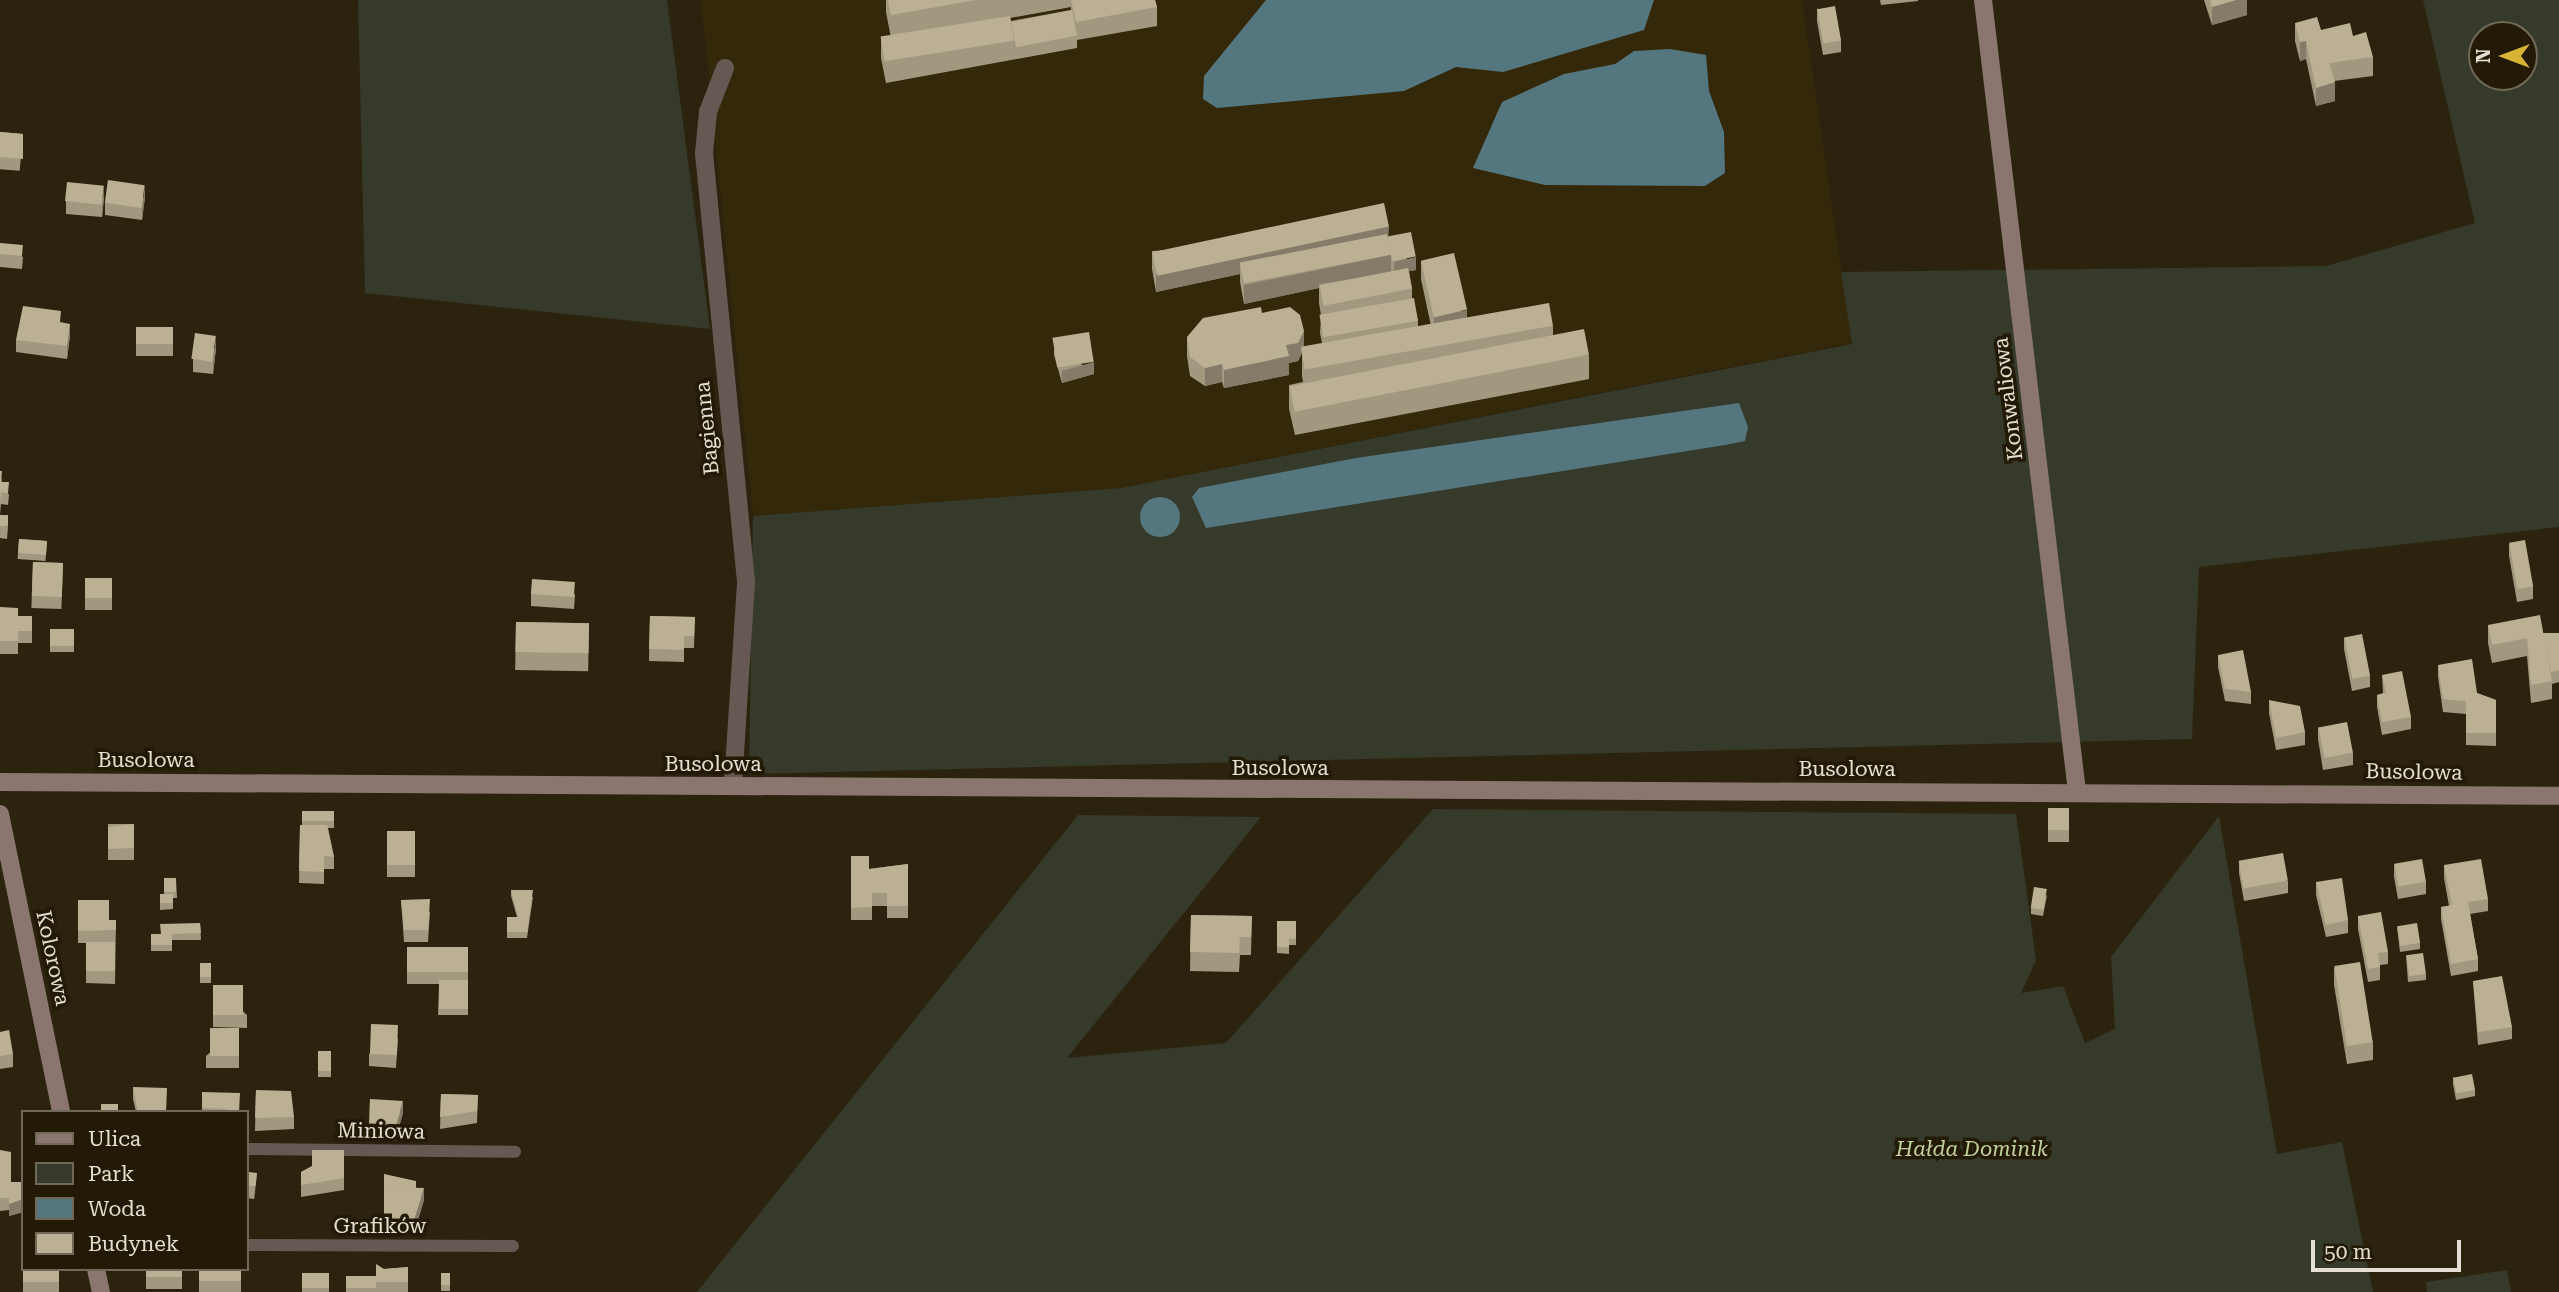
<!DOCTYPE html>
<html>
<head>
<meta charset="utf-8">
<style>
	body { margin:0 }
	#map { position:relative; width:2559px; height:1292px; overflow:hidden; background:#2c230e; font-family:"Roboto Serif",serif }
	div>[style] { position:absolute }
	.built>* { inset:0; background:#34280b }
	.green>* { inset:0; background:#353a2a }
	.water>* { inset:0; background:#54767f }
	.round { border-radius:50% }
	.lane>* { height:12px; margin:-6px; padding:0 6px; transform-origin:6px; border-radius:6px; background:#665954 }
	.street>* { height:18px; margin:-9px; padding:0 9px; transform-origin:9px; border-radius:9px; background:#665954 }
	.secondary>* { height:18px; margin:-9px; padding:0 9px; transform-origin:9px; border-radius:9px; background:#8a766f }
	.wall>* { inset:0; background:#a2977f; transform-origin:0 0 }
	.shaded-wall>* { inset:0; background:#847b68 }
	.building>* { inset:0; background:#bcb094; transform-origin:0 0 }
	span { translate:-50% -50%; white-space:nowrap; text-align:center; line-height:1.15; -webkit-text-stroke:7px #221a05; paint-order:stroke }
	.street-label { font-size:21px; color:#e4dfd2 }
	.park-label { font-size:21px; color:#c0d19d; font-style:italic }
	.legend { position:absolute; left:21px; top:1110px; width:228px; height:161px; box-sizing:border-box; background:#221a05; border:2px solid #706957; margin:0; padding:9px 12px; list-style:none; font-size:21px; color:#e4dfd2 }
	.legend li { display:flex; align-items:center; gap:14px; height:35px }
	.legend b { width:35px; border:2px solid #706957 }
	.north { position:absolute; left:2468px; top:21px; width:70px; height:70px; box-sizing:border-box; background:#221a05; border:2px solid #706957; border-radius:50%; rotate:270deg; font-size:19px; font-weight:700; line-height:28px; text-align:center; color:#e4dfd2 }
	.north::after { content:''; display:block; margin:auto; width:24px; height:32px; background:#d8b434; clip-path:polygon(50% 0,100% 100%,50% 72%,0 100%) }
	.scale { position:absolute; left:2311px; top:1240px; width:150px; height:32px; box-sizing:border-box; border:4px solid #e4dfd2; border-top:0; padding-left:9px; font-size:21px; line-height:24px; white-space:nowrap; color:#e4dfd2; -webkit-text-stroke:5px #221a05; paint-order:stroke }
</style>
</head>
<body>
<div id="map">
	<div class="built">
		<i style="clip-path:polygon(701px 0,1802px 0,1852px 343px,1121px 488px,753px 516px)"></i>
	</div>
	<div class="green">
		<i style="clip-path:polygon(358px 0,667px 0,710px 329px,365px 293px)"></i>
		<i style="clip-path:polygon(evenodd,2423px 0,2559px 0,2559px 527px,2199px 567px,2192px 739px,749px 774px,753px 516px,1121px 488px,1852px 344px,1841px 272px,2326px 266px,2475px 223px,2423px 0,2482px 35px,2524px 35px,2524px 77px,2482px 77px,2482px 35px)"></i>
		<i style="clip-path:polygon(1433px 809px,2016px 814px,2036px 960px,2021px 993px,2063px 986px,2085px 1043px,2115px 1029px,2111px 957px,2219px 816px,2277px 1154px,2342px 1142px,2373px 1292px,697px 1292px,1078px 815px,1261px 817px,1067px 1058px,1226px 1043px)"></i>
		<i style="clip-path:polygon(2507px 1270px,2511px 1292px,2427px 1292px,2426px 1282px)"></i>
	</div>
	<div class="water">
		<i style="clip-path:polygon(1266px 0,1654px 0,1644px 30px,1503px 72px,1456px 67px,1404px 91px,1217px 108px,1203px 99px,1204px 76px)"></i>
		<i style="clip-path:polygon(1670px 49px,1706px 55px,1709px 91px,1724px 132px,1725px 173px,1705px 186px,1545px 185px,1473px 168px,1502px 102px,1564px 74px,1615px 64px,1634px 51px)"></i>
		<i style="clip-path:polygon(1739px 403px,1748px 427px,1745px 441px,1725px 445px,1206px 528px,1192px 497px,1199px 488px,1356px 458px)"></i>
		<i class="round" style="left:1140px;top:497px;width:40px;height:40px"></i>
	</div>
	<div class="lane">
		<i style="left:247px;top:1149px;width:268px;rotate:0.6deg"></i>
		<i style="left:247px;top:1245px;width:266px;rotate:0.2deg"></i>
	</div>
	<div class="street">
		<i style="left:725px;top:68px;width:47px;rotate:111.1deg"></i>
		<i style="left:708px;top:112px;width:41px;rotate:95.6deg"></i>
		<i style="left:704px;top:153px;width:432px;rotate:84.4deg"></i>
		<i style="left:746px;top:583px;width:203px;rotate:93.7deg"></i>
	</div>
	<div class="secondary">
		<i style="left:1983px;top:0;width:798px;rotate:83.23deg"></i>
		<i style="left:0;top:782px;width:2559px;rotate:0.31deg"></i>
		<i style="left:0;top:814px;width:304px;rotate:78.4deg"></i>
		<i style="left:96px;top:1269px;width:24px;rotate:78deg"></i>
	</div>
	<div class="wall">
		<i style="clip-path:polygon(evenodd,886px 0,1155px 0,1157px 7px,1157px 26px,1077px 40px,1077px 48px,886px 83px,881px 58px,881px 39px,891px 38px,886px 12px,886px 0,1071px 7px,1071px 10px,1011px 21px,1010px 18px,1071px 7px)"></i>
		<i style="clip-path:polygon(1880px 0,1918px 0,1918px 1px,1881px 5px)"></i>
		<i style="clip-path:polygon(2204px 0,2247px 0,2247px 15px,2212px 25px)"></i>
		<i style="clip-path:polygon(1817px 8px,1841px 40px,1841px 52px,1823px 55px,1817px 21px)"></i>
		<i style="clip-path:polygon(2295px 23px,2321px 30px,2353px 36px,2373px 57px,2373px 76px,2334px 81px,2335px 101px,2316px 106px,2306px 59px,2300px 61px,2295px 41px)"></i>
		<i style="left:0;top:132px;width:23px;height:37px;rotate:5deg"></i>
		<i style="clip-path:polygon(145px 197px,142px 220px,105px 215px,105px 203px)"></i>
		<i style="clip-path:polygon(104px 198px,102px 217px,66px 214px,66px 201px)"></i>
		<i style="clip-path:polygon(1389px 237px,1416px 270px,1409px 271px,1412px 289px,1412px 298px,1418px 321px,1418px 329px,1431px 326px,1421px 279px,1421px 261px,1467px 319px,1553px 326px,1553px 335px,1589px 355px,1589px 379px,1295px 435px,1289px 409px,1289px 385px,1303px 382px,1302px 376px,1302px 353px,1298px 361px,1289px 363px,1289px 375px,1224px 388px,1222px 382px,1205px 386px,1190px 376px,1187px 356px,1187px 337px,1262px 313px,1304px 349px,1303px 352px,1323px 348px,1320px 333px,1321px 315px,1319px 303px,1319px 288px,1244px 304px,1240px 282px,1240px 274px,1156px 292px,1152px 269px,1152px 251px)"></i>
		<i style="clip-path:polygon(0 243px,23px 257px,22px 269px,0 267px)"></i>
		<i style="clip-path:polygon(61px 323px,70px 336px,67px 359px,16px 352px,16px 340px)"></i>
		<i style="left:136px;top:327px;width:37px;height:29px"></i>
		<i style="clip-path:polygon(1054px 343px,1094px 374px,1062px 383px,1054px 355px)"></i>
		<i style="clip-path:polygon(216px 348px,213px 374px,193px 372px,193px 359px)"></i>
		<i style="clip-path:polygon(0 471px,2px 482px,9px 495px,8px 505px,1px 504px,0 515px,8px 527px,7px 539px,0 538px)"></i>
		<i style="left:19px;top:539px;width:28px;height:20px;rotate:4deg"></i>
		<i style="clip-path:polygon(2509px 543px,2533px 586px,2533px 599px,2517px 602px,2509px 556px)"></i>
		<i style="left:33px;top:562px;width:30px;height:46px;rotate:2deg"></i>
		<i style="left:85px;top:578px;width:27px;height:32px"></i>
		<i style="clip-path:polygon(531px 594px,575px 594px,574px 609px,531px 606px)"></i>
		<i style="clip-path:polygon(0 607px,18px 616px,32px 616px,32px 643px,18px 643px,18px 654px,0 654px)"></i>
		<i style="clip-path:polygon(650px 616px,695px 617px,694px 648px,684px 648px,684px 662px,649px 661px)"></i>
		<i style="left:516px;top:622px;width:73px;height:48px;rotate:1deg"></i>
		<i style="clip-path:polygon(2488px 625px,2543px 633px,2559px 633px,2559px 682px,2552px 684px,2552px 699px,2531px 703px,2527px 656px,2492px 663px,2488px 643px)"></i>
		<i style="left:74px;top:629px;width:23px;height:24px;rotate:90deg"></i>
		<i style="clip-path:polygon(2344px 637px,2370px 675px,2370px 687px,2352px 691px,2344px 649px)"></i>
		<i style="clip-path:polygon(2218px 655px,2251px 692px,2251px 704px,2225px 701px,2218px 667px)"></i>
		<i style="clip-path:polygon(2438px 665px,2477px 693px,2496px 700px,2496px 746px,2466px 745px,2466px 714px,2443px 712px,2438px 677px)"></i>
		<i style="clip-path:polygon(2382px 675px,2411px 717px,2411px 729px,2382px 735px,2377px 707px,2377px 695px,2383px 693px)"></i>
		<i style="clip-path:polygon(2269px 700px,2305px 732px,2305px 745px,2276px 750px,2269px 713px)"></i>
		<i style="clip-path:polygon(2318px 727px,2353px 752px,2353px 765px,2323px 770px,2318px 739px)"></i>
		<i style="left:2048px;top:808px;width:21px;height:34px"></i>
		<i style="clip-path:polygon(302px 811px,334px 811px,334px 828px,328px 828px,334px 857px,334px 869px,324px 869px,324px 884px,299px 883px,300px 825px,302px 825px)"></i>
		<i style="left:134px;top:824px;width:36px;height:26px;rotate:90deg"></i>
		<i style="left:387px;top:831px;width:28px;height:46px"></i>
		<i style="clip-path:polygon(851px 856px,869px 869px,908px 864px,908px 918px,887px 918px,887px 906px,872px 906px,872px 920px,851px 920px)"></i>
		<i style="clip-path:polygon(2239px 861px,2288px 881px,2288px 893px,2244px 901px,2239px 873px)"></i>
		<i style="clip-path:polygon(2394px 864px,2426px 882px,2426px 894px,2398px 899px,2394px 877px)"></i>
		<i style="clip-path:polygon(2444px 865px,2488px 899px,2488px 911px,2470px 914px,2478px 959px,2478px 971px,2451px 976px,2441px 919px,2441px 907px,2449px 906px,2444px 878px)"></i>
		<i style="clip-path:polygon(164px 878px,176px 878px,177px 898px,173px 898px,173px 909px,160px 910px,160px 895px,164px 895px)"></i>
		<i style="clip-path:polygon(2316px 882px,2348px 920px,2348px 933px,2326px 937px,2316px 895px)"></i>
		<i style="clip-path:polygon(511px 890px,533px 897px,527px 938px,507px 938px,507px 917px,517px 917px,511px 896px)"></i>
		<i style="clip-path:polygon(2047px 895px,2043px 916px,2031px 914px,2031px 908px)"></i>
		<i style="clip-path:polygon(78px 900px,109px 920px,116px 920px,115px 984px,86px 983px,86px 943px,78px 943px)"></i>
		<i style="clip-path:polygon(401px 900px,430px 912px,428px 942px,404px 942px)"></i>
		<i style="clip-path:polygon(1191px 915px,1252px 916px,1251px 955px,1240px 955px,1239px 972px,1190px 971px)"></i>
		<i style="clip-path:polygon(2358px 916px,2388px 952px,2388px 964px,2380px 965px,2380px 980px,2368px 982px,2358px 929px)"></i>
		<i style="clip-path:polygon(1277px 921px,1296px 921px,1296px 945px,1289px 945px,1289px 954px,1277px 953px)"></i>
		<i style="clip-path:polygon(200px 923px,201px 940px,172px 940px,172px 951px,151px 951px,151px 934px,160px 934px)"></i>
		<i style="clip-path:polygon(2397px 927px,2420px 943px,2420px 949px,2400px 952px)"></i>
		<i style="clip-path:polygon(407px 947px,468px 947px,468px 1015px,438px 1015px,439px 984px,407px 984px)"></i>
		<i style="clip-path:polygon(2406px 955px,2426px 974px,2426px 980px,2408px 982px)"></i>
		<i style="left:200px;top:963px;width:11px;height:20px"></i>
		<i style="clip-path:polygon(2334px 967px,2373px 1042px,2373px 1060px,2347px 1064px,2334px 985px)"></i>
		<i style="clip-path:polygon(2473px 981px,2512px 1027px,2512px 1039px,2478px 1045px)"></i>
		<i style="clip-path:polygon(213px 985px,247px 1015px,247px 1028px,213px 1027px)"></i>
		<i style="clip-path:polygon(239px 1028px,239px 1068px,206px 1068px,206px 1056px)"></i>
		<i style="clip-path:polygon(0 1032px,13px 1054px,13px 1067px,0 1069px)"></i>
		<i style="clip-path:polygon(398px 1038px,396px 1068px,369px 1066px,369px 1054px)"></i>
		<i style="left:318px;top:1051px;width:13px;height:26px"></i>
		<i style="clip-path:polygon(2453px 1077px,2475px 1090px,2475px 1096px,2456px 1100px,2453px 1084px)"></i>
		<i style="clip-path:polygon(133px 1087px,167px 1112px,136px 1112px,133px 1099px)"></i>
		<i style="clip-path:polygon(256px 1090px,294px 1117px,294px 1129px,255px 1131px)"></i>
		<i style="clip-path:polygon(202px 1092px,239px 1112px,202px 1112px)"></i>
		<i style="clip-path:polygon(441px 1094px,478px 1095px,477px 1123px,440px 1129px)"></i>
		<i style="clip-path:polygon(370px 1099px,403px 1113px,395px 1141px,369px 1140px)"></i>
		<i style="clip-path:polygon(0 1150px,11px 1182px,23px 1182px,23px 1212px,9px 1216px,9px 1210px,0 1211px)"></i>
		<i style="clip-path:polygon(344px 1150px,344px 1190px,301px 1197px,301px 1172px)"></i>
		<i style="left:247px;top:1172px;width:10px;height:26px;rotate:6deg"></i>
		<i style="clip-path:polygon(384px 1174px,416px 1188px,424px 1200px,414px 1233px,391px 1232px,384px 1225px)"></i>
		<i style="clip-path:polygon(408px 1267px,408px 1292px,346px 1292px,346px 1276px,376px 1276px,384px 1269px)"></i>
		<i style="left:23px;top:1269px;width:36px;height:23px"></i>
		<i style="left:146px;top:1269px;width:36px;height:20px"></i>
		<i style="left:199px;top:1269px;width:42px;height:23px"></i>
		<i style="left:302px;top:1273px;width:27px;height:19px"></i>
		<i style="left:441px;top:1273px;width:9px;height:18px"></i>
	</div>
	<div class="shaded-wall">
		<i style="clip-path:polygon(2236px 0,2247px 0,2247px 15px,2212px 25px,2212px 7px)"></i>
		<i style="clip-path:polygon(2306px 41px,2306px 59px,2300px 61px,2300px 42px)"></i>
		<i style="clip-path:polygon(2335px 82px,2335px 101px,2316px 106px,2316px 88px)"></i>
		<i style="clip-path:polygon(145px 185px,145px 197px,142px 220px,142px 208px)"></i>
		<i style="clip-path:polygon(104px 186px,104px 198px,102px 217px,102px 205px)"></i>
		<i style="clip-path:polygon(1389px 226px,1388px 244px,1240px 264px,1240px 274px,1156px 292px,1156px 273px)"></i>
		<i style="clip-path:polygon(1391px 255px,1391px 273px,1319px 284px,1319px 288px,1244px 304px,1244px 285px)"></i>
		<i style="clip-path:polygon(1416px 257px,1416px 270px,1394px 274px,1394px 262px)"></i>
		<i style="clip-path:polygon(1467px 310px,1467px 328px,1434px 336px,1434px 317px)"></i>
		<i style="clip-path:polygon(70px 324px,70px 336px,67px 359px,67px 346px)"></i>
		<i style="clip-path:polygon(1304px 331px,1304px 349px,1298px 361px,1289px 363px,1289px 375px,1224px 388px,1224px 370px,1286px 345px)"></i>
		<i style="clip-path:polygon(216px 336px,216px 348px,213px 374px,213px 362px)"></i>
		<i style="clip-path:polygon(1094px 362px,1094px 374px,1062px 383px,1062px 371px)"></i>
		<i style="clip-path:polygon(1222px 364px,1222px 382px,1205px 386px,1205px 368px)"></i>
		<i style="clip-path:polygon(403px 1101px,403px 1113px,395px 1141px,395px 1129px)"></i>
		<i style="clip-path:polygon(424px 1188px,424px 1200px,414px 1233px,414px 1220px)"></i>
		<i style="clip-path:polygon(23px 1199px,23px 1212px,9px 1216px,9px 1204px)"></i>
	</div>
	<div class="building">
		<i style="clip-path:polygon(888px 0,976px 0,891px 15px)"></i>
		<i style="clip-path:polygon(1071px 0,1155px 0,1157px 7px,1076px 22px)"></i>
		<i style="clip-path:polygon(2210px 0,2236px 0,2212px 7px)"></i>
		<i style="left:1835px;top:6px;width:35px;height:18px;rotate:80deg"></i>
		<i style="left:1072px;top:10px;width:26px;height:62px;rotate:79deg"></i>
		<i style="left:1010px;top:16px;width:25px;height:131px;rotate:81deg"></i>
		<i style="clip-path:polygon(2317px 17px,2321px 30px,2350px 23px,2353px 36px,2366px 32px,2373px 57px,2329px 63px,2335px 82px,2316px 88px,2306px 41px,2300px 42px,2295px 23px)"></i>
		<i style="clip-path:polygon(0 132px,23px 134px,23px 159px,0 157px)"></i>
		<i style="left:108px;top:180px;width:37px;height:23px;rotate:8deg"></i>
		<i style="left:67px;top:182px;width:37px;height:19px;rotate:6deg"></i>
		<i style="left:1384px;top:203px;width:24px;height:237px;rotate:78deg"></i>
		<i style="left:1411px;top:232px;width:25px;height:24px;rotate:79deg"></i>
		<i style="left:1387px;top:234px;width:21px;height:150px;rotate:79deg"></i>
		<i style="left:0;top:243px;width:23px;height:11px;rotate:5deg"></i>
		<i style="left:1454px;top:253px;width:58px;height:34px;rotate:77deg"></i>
		<i style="left:1408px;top:268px;width:21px;height:90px;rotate:79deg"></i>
		<i style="left:1414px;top:298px;width:23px;height:96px;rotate:80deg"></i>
		<i style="left:1549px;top:303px;width:23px;height:252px;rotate:80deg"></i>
		<i style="clip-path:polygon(23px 306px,61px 311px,60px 322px,70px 324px,67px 346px,16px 340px)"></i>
		<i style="clip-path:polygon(1261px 307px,1262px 313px,1290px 307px,1300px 315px,1304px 331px,1298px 343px,1286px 345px,1289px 356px,1224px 370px,1222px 364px,1205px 368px,1190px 357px,1187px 337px,1203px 318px)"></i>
		<i style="left:136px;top:327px;width:37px;height:17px"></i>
		<i style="left:1584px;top:329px;width:26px;height:300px;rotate:79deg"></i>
		<i style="left:1089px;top:332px;width:30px;height:37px;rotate:81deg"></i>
		<i style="left:195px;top:333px;width:21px;height:26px;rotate:8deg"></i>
		<i style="clip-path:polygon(0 471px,2px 471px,1px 482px,9px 482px,8px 493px,1px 492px,0 502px)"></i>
		<i style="left:0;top:515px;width:8px;height:11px"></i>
		<i style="left:19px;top:539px;width:28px;height:14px;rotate:4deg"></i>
		<i style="left:2525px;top:540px;width:47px;height:16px;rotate:80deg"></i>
		<i style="left:33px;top:562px;width:30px;height:34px;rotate:2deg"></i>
		<i style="left:85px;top:578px;width:27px;height:20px"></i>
		<i style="left:532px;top:579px;width:43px;height:15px;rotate:4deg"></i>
		<i style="clip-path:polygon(0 607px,18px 608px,18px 616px,32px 616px,32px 631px,18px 631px,18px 641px,0 641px)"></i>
		<i style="clip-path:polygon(2540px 615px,2552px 681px,2531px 685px,2527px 638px,2492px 645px,2488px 625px)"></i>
		<i style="clip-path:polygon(650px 616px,695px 617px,694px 636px,684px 636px,684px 650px,649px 649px)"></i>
		<i style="left:516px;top:622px;width:73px;height:30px;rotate:1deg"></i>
		<i style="left:74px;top:629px;width:17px;height:24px;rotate:90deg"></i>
		<i style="clip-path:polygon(2543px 633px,2559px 633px,2559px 670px,2551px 672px)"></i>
		<i style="left:2362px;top:634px;width:42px;height:18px;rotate:79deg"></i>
		<i style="clip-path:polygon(2243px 650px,2251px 692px,2225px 689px,2218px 655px)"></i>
		<i style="clip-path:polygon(2472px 659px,2477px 693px,2496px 700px,2496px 733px,2466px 733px,2466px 701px,2443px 699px,2438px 665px)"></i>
		<i style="clip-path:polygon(2402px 671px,2411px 717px,2382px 722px,2377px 695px,2386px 693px,2382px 675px)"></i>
		<i style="clip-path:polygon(2269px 700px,2300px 706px,2305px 732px,2276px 738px)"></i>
		<i style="left:2347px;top:722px;width:31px;height:29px;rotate:79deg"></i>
		<i style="left:2048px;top:808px;width:21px;height:22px"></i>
		<i style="left:302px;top:811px;width:32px;height:10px"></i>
		<i style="clip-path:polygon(134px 824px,134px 848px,108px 849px,108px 827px)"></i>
		<i style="clip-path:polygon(300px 825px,327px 825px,334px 857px,324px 856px,324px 872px,299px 871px)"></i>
		<i style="left:387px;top:831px;width:28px;height:34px"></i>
		<i style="left:2283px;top:853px;width:28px;height:45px;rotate:80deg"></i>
		<i style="clip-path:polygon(851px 856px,869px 856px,869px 869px,908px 864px,908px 906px,887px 906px,887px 893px,872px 893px,872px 907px,851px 908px)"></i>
		<i style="left:2422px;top:859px;width:23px;height:28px;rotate:80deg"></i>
		<i style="clip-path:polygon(2481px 859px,2488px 899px,2468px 902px,2478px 959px,2451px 964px,2441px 907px,2452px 905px,2444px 865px)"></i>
		<i style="left:164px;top:878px;width:12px;height:14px"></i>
		<i style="clip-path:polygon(2342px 878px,2348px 920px,2326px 925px,2316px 882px)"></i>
		<i style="left:2034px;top:887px;width:13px;height:21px;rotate:9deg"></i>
		<i style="clip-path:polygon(511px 890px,533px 890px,527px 932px,507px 932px,507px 917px,518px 917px)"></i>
		<i style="left:173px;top:894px;width:9px;height:13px;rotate:90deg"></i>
		<i style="clip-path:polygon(430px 899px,428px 930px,404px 930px,401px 900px)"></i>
		<i style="clip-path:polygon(78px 900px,109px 900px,109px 920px,116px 920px,116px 930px,78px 931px)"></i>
		<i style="clip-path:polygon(2381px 912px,2388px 952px,2378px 953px,2380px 967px,2368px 969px,2358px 916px)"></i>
		<i style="clip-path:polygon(1191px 915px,1252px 916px,1251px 937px,1240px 937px,1239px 953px,1190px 952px)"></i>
		<i style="clip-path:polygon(1277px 921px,1296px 921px,1296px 939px,1289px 938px,1289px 947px,1277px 947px)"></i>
		<i style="clip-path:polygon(200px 923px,201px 933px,172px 934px,172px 945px,151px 945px,151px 934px,161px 934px,160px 924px)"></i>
		<i style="left:2417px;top:923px;width:20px;height:20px;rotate:81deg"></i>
		<i style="left:86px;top:942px;width:29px;height:29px"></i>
		<i style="left:407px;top:947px;width:61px;height:25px"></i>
		<i style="left:2423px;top:953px;width:21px;height:17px;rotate:82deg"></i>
		<i style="left:2360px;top:962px;width:81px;height:26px;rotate:81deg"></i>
		<i style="left:200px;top:963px;width:11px;height:14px"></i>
		<i style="clip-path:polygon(2502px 976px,2512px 1027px,2478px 1032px,2473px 981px)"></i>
		<i style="left:439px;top:980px;width:29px;height:29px"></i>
		<i style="left:213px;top:985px;width:30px;height:30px"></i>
		<i style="left:371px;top:1024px;width:27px;height:30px;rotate:2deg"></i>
		<i style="left:210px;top:1028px;width:29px;height:28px"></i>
		<i style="clip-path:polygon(9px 1030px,13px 1054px,0 1056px,0 1032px)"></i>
		<i style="left:318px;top:1051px;width:13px;height:20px"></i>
		<i style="left:2472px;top:1074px;width:16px;height:19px;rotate:79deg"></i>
		<i style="clip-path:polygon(133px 1087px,167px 1088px,166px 1112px,138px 1112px)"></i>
		<i style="clip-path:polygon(256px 1090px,291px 1091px,294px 1117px,255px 1118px)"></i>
		<i style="clip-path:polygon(202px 1092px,240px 1093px,239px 1112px,227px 1112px,227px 1109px,202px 1108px)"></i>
		<i style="clip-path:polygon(441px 1094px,478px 1095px,477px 1111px,440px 1117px)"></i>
		<i style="clip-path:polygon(370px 1099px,403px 1101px,395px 1129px,369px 1128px)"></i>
		<i style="left:101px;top:1104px;width:17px;height:8px"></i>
		<i style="clip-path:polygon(0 1150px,11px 1152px,11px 1182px,23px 1182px,23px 1199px,9px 1204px,9px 1198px,0 1198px)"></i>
		<i style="clip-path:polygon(312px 1150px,344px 1150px,344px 1178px,301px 1185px,301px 1172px,312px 1166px)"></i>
		<i style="left:247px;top:1172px;width:10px;height:13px;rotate:6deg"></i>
		<i style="clip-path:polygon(384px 1174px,416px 1181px,416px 1188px,384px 1187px)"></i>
		<i style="clip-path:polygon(384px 1187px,424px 1188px,414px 1220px,391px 1220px,384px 1213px)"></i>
		<i style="clip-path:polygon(376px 1264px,384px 1269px,408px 1267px,408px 1282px,376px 1282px)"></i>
		<i style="left:23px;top:1269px;width:36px;height:13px"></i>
		<i style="left:146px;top:1269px;width:36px;height:8px"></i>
		<i style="left:199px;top:1269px;width:42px;height:12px"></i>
		<i style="left:302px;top:1273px;width:27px;height:15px"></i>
		<i style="left:441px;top:1273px;width:9px;height:12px"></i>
		<i style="left:346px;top:1276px;width:30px;height:12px"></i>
	</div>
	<div class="street-label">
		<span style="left:2008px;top:399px;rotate:-97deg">Konwaliowa</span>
		<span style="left:707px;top:428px;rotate:-96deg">Bagienna</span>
		<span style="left:146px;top:760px">Busolowa</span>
		<span style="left:713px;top:764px">Busolowa</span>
		<span style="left:1280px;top:768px">Busolowa</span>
		<span style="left:1847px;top:769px">Busolowa</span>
		<span style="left:2414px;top:772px;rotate:1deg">Busolowa</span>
		<span style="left:53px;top:958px;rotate:78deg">Kolorowa</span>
		<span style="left:381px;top:1131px;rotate:1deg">Miniowa</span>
		<span style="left:380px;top:1226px">Grafików</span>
	</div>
	<div class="park-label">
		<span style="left:1972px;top:1149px">Hałda Dominik</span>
	</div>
	<ul class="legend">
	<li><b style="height:9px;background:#8a766f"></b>Ulica</li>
	<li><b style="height:19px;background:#353a2a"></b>Park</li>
	<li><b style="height:19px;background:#54767f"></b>Woda</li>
	<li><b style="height:19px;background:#bcb094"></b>Budynek</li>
	</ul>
	<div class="north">N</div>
	<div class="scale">50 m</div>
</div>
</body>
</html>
